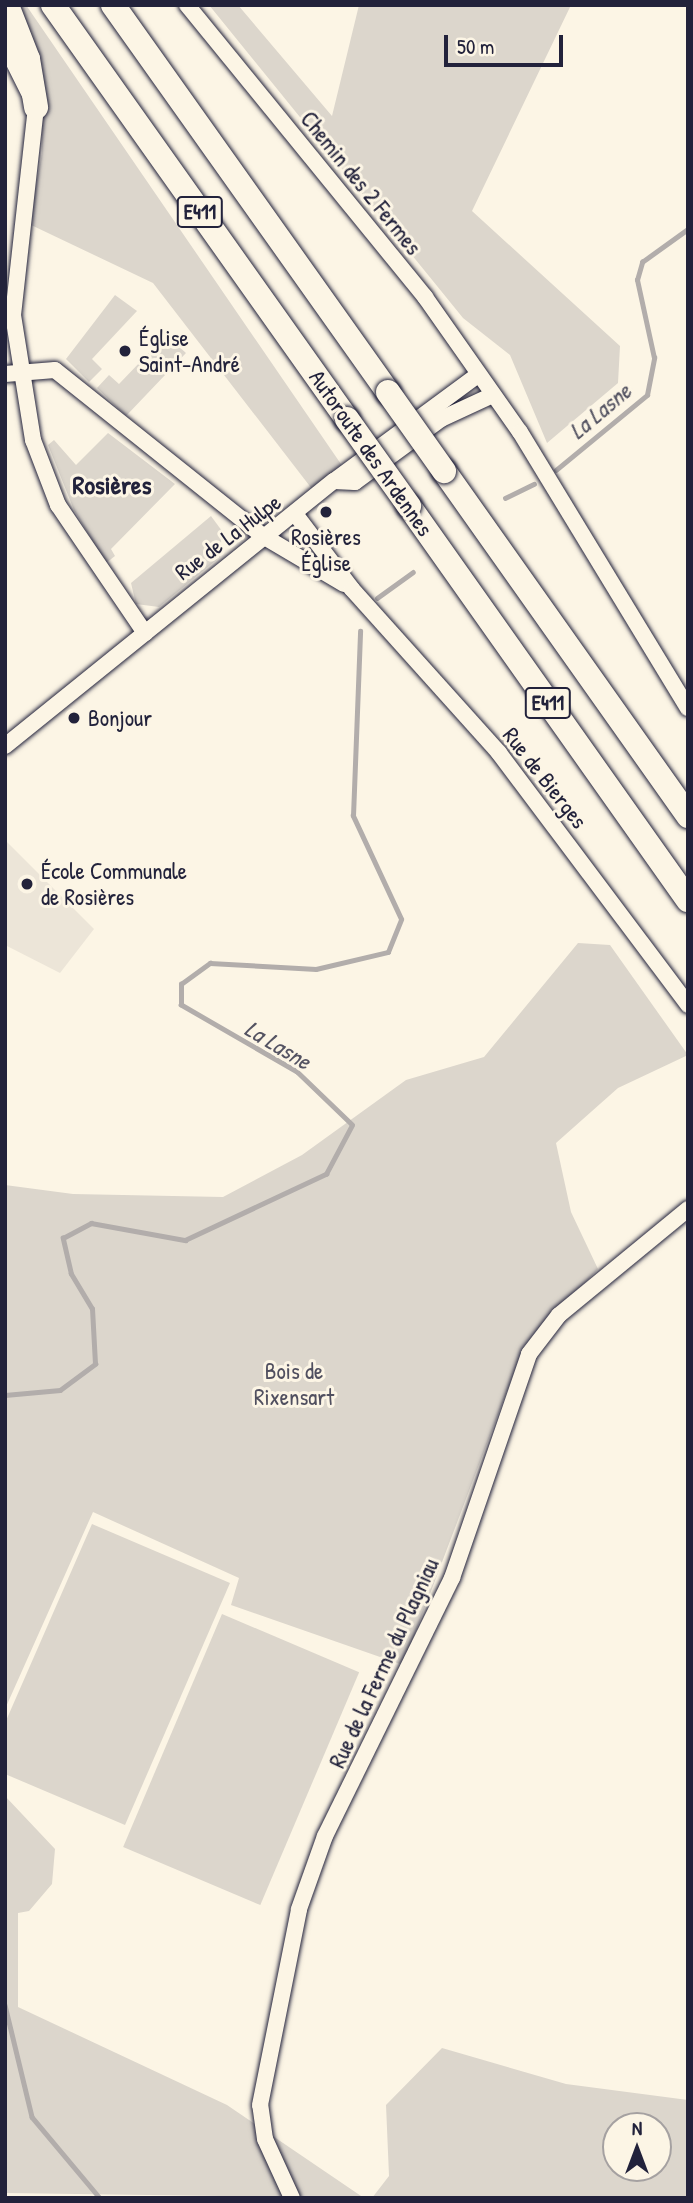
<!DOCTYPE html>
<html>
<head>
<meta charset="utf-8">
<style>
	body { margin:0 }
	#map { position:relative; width:693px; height:2203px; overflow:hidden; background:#fcf5e5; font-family:"Patrick Hand",sans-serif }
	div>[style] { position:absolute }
	.built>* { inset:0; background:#ece5d8 }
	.green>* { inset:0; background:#dcd6cc; transform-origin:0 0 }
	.stream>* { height:4.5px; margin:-2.25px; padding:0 2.25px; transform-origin:2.25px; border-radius:2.25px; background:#b2adab }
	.roads { filter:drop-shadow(0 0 2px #22223b) drop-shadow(0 0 2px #22223b) }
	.minor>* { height:16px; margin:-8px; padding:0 8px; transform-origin:8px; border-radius:8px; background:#fcf5e5 }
	.highway>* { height:24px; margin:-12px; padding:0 12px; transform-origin:12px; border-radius:12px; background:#fcf5e5 }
	.bridges { filter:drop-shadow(0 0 2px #22223b) drop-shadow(0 0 2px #22223b) }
	.highway-bridge>* { height:24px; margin:-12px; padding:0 12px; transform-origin:12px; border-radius:12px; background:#fcf5e5 }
	.dots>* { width:19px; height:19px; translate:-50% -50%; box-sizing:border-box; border:4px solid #fcf5e5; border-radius:50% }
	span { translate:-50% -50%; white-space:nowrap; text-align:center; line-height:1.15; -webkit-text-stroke:6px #fcf5e5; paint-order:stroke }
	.shield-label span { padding:2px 5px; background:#fcf5e5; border:2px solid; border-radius:5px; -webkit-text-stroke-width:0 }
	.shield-label { font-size:21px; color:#22223b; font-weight:700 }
	.street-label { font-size:23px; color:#22223b }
	.poi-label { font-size:23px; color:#22223b }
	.left { translate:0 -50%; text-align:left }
	.park-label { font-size:23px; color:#504f5f }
	.water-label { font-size:24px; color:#545362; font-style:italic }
	.quarter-label { font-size:26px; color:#22223b; font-weight:700 }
	.frame { position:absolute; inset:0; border:7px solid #22223b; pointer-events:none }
	.north { position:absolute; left:602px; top:2112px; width:70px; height:70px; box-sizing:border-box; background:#fcf5e5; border:2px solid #a5a1a1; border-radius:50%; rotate:0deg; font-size:19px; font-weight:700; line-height:28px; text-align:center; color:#22223b }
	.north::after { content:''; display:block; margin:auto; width:24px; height:32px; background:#22223b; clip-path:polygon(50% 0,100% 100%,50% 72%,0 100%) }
	.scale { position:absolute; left:444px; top:35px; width:119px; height:32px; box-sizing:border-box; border:4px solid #22223b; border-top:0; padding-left:9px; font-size:21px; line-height:24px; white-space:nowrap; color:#22223b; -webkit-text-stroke:5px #fcf5e5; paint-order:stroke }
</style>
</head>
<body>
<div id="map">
	<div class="built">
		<i style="clip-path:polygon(5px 840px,94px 929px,60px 973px,5px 945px)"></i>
	</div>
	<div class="green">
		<i style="clip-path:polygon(15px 5px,26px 5px,343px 467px,312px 489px,153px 283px,29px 224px,42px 153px,42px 81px)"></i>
		<i style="clip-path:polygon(209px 5px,238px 5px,332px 116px,359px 5px,571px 5px,472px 211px,620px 346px,618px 383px,547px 443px,510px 355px,463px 318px)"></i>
		<i style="clip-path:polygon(115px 295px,137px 311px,92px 359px,102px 369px,89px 382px,66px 359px)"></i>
		<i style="clip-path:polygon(166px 335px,186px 353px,126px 416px,97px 388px,109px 375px,119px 384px)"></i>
		<i style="clip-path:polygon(108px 433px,175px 484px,111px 549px,115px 556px,106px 563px,74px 510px,48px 445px,54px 440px,76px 465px)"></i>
		<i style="clip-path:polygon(211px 516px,222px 531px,220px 557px,159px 607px,136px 604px,131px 583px)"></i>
		<i style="clip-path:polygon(578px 943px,610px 945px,688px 1055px,618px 1088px,556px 1143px,571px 1212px,598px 1269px,524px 1346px,403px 1665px,231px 1605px,239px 1578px,93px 1512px,5px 1709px,5px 1185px,73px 1194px,223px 1197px,302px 1155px,406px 1080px,484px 1057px)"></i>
		<i style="clip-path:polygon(92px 1524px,230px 1583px,125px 1825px,5px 1774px,5px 1723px)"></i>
		<i style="left:222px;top:1614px;width:149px;height:253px;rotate:23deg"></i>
		<i style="clip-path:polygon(5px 1796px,55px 1849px,52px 1884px,29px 1911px,18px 1913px,18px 2007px,227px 2105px,364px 2198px,5px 2193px)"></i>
		<i style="clip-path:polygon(evenodd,442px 2048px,566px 2084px,688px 2100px,688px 2198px,372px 2198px,389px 2176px,386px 2105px,442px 2048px,616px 2126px,658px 2126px,658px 2168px,616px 2168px,616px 2126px)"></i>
	</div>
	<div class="stream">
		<i style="left:556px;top:470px;width:118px;rotate:-39.5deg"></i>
		<i style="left:647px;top:395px;width:38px;rotate:-79deg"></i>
		<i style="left:654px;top:358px;width:80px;rotate:-102.3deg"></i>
		<i style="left:637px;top:280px;width:19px;rotate:-74deg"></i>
		<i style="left:642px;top:262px;width:57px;rotate:-35.7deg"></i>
		<i style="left:505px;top:498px;width:32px;rotate:-26deg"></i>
		<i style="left:377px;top:598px;width:44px;rotate:-35.8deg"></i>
		<i style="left:5px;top:1395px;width:55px;rotate:-5.2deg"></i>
		<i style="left:60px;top:1390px;width:44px;rotate:-36.6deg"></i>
		<i style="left:95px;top:1364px;width:55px;rotate:-93.1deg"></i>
		<i style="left:92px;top:1309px;width:41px;rotate:-121deg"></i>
		<i style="left:71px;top:1274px;width:37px;rotate:-103deg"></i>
		<i style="left:63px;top:1238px;width:32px;rotate:-28deg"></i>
		<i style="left:91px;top:1223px;width:96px;rotate:10.3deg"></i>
		<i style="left:185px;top:1240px;width:156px;rotate:-25.1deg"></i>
		<i style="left:326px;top:1174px;width:55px;rotate:-62deg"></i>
		<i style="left:352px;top:1125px;width:76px;rotate:-136.1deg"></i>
		<i style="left:297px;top:1072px;width:134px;rotate:-150deg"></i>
		<i style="left:181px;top:1005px;width:21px;rotate:-90deg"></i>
		<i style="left:181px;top:984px;width:36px;rotate:-36deg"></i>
		<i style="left:210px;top:963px;width:106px;rotate:3.2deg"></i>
		<i style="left:316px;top:969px;width:74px;rotate:-13.3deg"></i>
		<i style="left:388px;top:952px;width:35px;rotate:-68deg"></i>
		<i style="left:401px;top:919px;width:114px;rotate:-115deg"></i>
		<i style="left:353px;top:816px;width:185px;rotate:-87.8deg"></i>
		<i style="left:5px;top:2005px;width:115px;rotate:76.4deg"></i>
		<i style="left:32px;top:2117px;width:106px;rotate:50deg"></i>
	</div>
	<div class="roads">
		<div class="minor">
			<i style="left:187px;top:5px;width:377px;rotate:50.8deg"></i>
			<i style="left:425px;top:297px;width:165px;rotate:54.9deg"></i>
			<i style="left:520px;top:432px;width:323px;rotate:58.7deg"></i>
			<i style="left:5px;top:45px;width:69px;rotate:63.4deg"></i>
			<i style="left:36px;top:107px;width:209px;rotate:96.3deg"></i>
			<i style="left:13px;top:315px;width:127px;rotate:80.9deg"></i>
			<i style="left:33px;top:440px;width:70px;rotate:69deg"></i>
			<i style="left:58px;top:505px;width:155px;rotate:55.8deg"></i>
			<i style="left:5px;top:374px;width:50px;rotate:-4.6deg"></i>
			<i style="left:55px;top:370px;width:266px;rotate:38.6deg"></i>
			<i style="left:263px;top:536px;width:94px;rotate:30.7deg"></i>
			<i style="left:334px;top:481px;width:179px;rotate:-36.4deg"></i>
			<i style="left:296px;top:515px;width:93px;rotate:52.9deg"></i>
			<i style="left:352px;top:589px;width:220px;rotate:48.1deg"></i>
			<i style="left:499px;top:753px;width:315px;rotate:53.1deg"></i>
			<i style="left:5px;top:746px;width:422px;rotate:-38.9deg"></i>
			<i style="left:334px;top:481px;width:21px;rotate:3deg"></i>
			<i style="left:355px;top:482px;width:107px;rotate:-36.2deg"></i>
			<i style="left:441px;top:419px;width:57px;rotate:-24.8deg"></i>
			<i style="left:292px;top:2198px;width:65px;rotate:-114.6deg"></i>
			<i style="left:265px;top:2139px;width:34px;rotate:-98deg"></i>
			<i style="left:260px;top:2105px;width:200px;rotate:-78.7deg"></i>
			<i style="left:299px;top:1909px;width:77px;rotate:-70.4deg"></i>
			<i style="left:325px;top:1836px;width:288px;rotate:-63.8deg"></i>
			<i style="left:452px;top:1578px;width:237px;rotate:-71deg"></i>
			<i style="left:529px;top:1354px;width:49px;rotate:-52.4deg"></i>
			<i style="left:559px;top:1315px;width:167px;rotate:-39.4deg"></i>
		</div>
		<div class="highway">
			<i style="left:7px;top:5px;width:58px;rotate:68.7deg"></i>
			<i style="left:28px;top:59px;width:49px;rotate:80.5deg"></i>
			<i style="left:53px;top:5px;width:508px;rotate:54.62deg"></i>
			<i style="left:113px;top:5px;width:475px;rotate:54.6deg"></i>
			<i style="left:444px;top:471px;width:423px;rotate:54.7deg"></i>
			<i style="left:409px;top:506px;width:483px;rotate:54.7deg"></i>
		</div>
	</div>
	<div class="bridges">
		<div class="highway-bridge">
			<i style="left:388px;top:392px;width:97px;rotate:54.7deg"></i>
			<i style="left:347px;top:419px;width:107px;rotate:54.5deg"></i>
		</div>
	</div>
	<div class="dots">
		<i style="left:125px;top:351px;background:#22223b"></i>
		<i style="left:326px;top:512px;background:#22223b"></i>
		<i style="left:74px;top:718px;background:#22223b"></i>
		<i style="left:27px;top:884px;background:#22223b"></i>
	</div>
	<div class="shield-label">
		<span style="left:200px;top:212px">E411</span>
		<span style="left:548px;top:703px">E411</span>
	</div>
	<div class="street-label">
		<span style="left:361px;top:183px;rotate:51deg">Chemin des 2 Fermes</span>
		<span style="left:371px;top:453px;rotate:55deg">Autoroute des Ardennes</span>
		<span style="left:228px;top:537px;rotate:-37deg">Rue de La Hulpe</span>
		<span style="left:545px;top:778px;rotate:52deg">Rue de Bierges</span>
		<span style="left:384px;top:1663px;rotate:-65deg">Rue de la Ferme du Plagniau</span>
	</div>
	<div class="poi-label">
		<span class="left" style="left:139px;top:351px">Église<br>Saint-André</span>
		<span style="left:326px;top:550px">Rosières<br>Église</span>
		<span class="left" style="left:88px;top:718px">Bonjour</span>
		<span class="left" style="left:41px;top:884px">École Communale<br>de Rosières</span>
	</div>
	<div class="park-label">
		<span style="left:294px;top:1384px">Bois de<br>Rixensart</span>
	</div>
	<div class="water-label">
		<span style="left:600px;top:411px;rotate:-40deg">La Lasne</span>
		<span style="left:278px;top:1045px;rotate:31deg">La Lasne</span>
	</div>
	<div class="quarter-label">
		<span style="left:112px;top:485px">Rosières</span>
	</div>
	<div class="frame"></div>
	<div class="north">N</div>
	<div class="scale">50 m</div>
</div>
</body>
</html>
